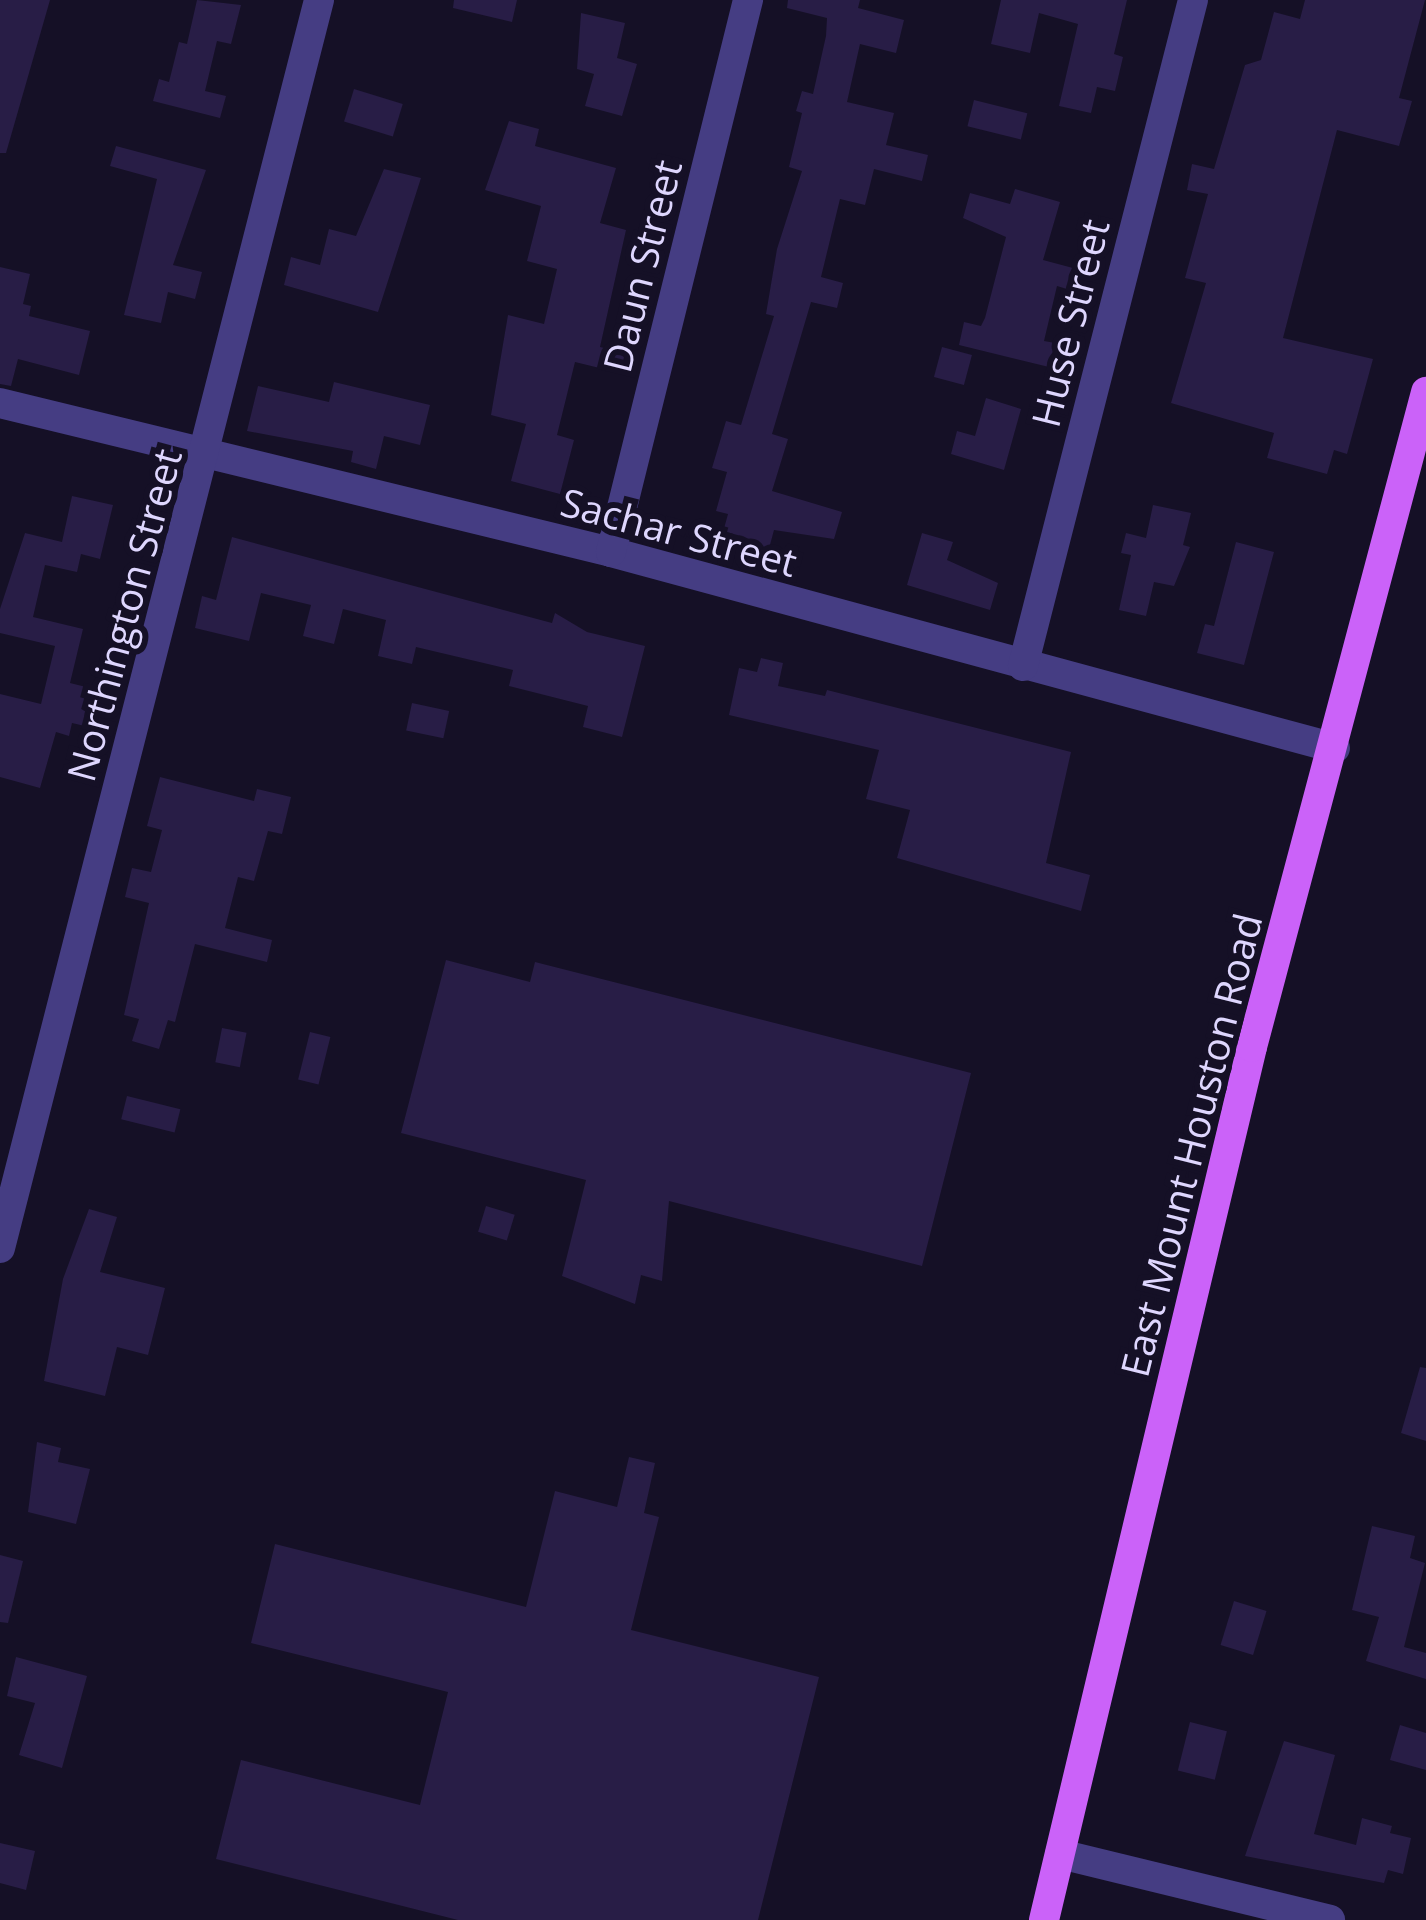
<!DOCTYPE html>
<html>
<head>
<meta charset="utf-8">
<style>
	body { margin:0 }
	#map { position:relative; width:1426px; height:1920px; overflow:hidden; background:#151026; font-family:"Open Sans",sans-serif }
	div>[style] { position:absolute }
	.building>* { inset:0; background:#281d46; transform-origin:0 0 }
	.minor>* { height:30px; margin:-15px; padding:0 15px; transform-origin:15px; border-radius:15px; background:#453d83 }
	.major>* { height:30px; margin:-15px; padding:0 15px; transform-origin:15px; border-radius:15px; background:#cb62f9 }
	span { translate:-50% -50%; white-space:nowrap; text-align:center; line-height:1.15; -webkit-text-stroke:12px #151026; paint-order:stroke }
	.street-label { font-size:39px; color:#ded6fe }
</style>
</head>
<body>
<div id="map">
	<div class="building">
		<i style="clip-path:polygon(0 0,50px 0,6px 153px,0 153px)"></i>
		<i style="clip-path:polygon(197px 0,241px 5px,231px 44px,217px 41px,205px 91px,226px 96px,220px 118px,153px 101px,159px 79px,169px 82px,179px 42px,187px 44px)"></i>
		<i style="clip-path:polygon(454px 0,517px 0,512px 22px,453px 8px)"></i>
		<i style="clip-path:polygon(788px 0,860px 0,858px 8px,904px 20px,896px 53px,860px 44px,847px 102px,894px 113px,886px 145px,928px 155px,922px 181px,874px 169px,865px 205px,840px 199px,821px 277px,843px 283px,837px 308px,811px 302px,772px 434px,788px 439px,772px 491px,842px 512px,834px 539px,774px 530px,767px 556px,720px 543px,728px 514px,716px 511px,727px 472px,712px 468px,726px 421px,741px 425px,774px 316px,766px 314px,777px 249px,802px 171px,789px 167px,802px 113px,796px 111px,802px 91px,813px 94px,826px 36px,827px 18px,787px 8px)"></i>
		<i style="clip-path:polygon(1001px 0,1127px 0,1114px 54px,1123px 57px,1115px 91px,1097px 87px,1091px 113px,1059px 106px,1078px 24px,1039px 13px,1030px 53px,991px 44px)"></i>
		<i style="clip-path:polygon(1305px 0,1425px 0,1399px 98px,1412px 101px,1399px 146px,1337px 130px,1283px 338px,1373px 359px,1347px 454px,1334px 450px,1327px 474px,1267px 458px,1274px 433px,1171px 403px,1206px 283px,1185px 278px,1208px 194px,1187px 190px,1192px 164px,1214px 169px,1245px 65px,1261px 60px,1274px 12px,1300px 19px)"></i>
		<i style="clip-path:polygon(581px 13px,625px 23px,617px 58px,637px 64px,622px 116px,585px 106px,594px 74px,577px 69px)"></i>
		<i style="left:354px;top:89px;width:51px;height:34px;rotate:17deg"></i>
		<i style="left:974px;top:100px;width:55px;height:27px;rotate:14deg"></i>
		<i style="clip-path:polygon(509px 121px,539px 129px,535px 146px,616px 168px,600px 223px,626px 230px,600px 347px,625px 353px,620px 373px,575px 362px,557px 435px,574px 440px,560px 494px,511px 481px,526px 424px,491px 415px,508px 315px,544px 324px,557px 269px,527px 261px,541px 206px,485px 190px)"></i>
		<i style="clip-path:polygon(116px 146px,206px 170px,173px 265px,202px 272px,195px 299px,168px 292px,161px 323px,124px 315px,157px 179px,110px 166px)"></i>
		<i style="clip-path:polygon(384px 169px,421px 178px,378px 312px,284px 285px,291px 257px,320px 265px,329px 229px,356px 236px)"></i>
		<i style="clip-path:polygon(1015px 189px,1060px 202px,1043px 260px,1073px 268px,1067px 289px,1057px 286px,1044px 341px,1055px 343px,1049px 367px,959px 345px,964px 322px,981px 326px,985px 318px,1006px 237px,963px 218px,970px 193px,1010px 204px)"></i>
		<i style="clip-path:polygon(0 267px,30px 274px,23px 304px,31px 306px,29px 316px,90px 331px,79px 375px,18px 359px,11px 386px,0 384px)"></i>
		<i style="left:942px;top:347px;width:31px;height:31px;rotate:15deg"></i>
		<i style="clip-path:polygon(334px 382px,430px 405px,420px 445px,384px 436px,376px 469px,351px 462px,353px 451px,247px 431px,258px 386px,329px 402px)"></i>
		<i style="clip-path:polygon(986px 398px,1021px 409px,1004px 470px,951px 454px,957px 431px,975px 436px)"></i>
		<i style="clip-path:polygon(72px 496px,113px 505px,100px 559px,81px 554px,77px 572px,45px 565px,33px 617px,83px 629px,70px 683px,98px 690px,89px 727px,72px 723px,69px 736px,56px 732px,40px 788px,0 777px,0 694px,41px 704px,55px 646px,0 633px,0 609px,25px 533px,62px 542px)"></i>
		<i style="clip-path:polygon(1153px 505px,1191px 513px,1183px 545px,1190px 547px,1174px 586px,1154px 582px,1146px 616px,1119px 610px,1131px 555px,1121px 553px,1126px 533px,1146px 538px)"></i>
		<i style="clip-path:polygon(922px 533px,953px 542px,947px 560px,998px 583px,990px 610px,907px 585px)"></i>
		<i style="clip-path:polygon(232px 537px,552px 623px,555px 613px,587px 632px,645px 646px,622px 737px,583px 727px,588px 706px,509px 686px,513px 670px,416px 647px,412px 664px,378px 656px,386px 620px,343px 609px,334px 644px,303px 636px,311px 605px,261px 593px,249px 641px,195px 628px,202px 596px,216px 600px)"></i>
		<i style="clip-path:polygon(1236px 542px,1274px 552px,1244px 665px,1197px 653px,1205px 624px,1214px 626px)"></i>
		<i style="clip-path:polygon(761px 658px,783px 663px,778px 686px,825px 696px,827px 690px,1071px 752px,1046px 863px,1090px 875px,1081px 911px,897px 858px,910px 810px,866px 799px,879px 750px,729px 715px,739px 668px,757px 672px)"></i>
		<i style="left:412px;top:703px;width:38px;height:28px;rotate:12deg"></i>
		<i style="clip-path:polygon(160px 777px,254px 801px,257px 789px,291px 797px,282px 834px,268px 831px,254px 881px,238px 877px,225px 928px,272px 940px,267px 962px,195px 944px,175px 1022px,168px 1020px,159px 1049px,132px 1041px,139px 1019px,124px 1015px,149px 903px,125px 897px,132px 868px,151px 872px,162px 830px,147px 826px)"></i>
		<i style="clip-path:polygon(446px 960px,530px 982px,535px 962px,971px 1073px,922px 1266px,669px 1201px,662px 1281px,641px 1275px,635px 1304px,562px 1276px,586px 1180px,401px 1133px)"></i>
		<i style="left:222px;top:1028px;width:25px;height:35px;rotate:11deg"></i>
		<i style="left:310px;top:1032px;width:21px;height:49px;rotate:14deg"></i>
		<i style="left:127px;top:1096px;width:55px;height:24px;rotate:14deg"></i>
		<i style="left:486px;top:1206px;width:30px;height:27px;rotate:17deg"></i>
		<i style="clip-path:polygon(89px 1209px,117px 1217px,100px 1272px,165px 1288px,148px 1355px,117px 1347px,105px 1396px,44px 1381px,63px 1279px)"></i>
		<i style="clip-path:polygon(1420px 1367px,1426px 1368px,1426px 1441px,1401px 1433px)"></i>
		<i style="clip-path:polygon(37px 1442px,61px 1448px,58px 1462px,90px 1469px,76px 1524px,28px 1512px)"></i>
		<i style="clip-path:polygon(629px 1457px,655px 1463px,644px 1513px,659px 1517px,631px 1630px,819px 1677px,758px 1920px,458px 1920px,216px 1859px,241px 1760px,420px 1805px,448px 1692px,251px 1643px,275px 1544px,526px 1607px,555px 1491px,617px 1507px)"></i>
		<i style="clip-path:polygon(1372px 1526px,1415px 1536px,1410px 1558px,1425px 1563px,1404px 1647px,1426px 1653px,1426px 1679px,1366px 1661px,1379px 1617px,1352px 1610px)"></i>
		<i style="clip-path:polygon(0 1555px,23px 1561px,8px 1623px,0 1622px)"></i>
		<i style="left:1234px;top:1601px;width:34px;height:46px;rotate:17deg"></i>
		<i style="clip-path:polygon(16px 1657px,87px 1676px,62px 1768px,19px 1755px,35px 1703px,7px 1696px)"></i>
		<i style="left:1190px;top:1722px;width:38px;height:50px;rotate:14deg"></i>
		<i style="clip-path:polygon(1400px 1725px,1426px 1733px,1426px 1770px,1390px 1760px)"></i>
		<i style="clip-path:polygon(1284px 1741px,1335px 1755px,1314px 1834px,1356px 1845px,1362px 1818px,1392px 1826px,1390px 1833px,1411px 1838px,1403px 1874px,1388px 1870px,1384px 1883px,1245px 1856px)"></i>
		<i style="clip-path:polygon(0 1843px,35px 1851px,26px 1890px,0 1883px)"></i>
	</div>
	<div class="minor">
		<i style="left:0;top:403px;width:629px;rotate:13.7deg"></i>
		<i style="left:611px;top:552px;width:750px;rotate:15.15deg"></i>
		<i style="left:611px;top:552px;width:569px;rotate:-76.06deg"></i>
		<i style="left:1023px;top:666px;width:687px;rotate:-75.68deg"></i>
		<i style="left:0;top:1248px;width:1288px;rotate:-75.66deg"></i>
		<i style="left:1060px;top:1854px;width:278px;rotate:13.7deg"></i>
	</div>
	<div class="major">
		<i style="left:1044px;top:1920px;width:897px;rotate:-76.6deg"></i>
		<i style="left:1252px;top:1047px;width:678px;rotate:-75.12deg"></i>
	</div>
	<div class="street-label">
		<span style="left:642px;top:266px;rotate:-76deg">Daun Street</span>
		<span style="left:1070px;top:323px;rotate:-76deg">Huse Street</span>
		<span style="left:679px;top:532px;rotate:15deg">Sachar Street</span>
		<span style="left:124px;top:615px;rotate:-75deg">Northington Street</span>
		<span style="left:1191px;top:1145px;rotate:-76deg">East Mount Houston Road</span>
	</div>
</div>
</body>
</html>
